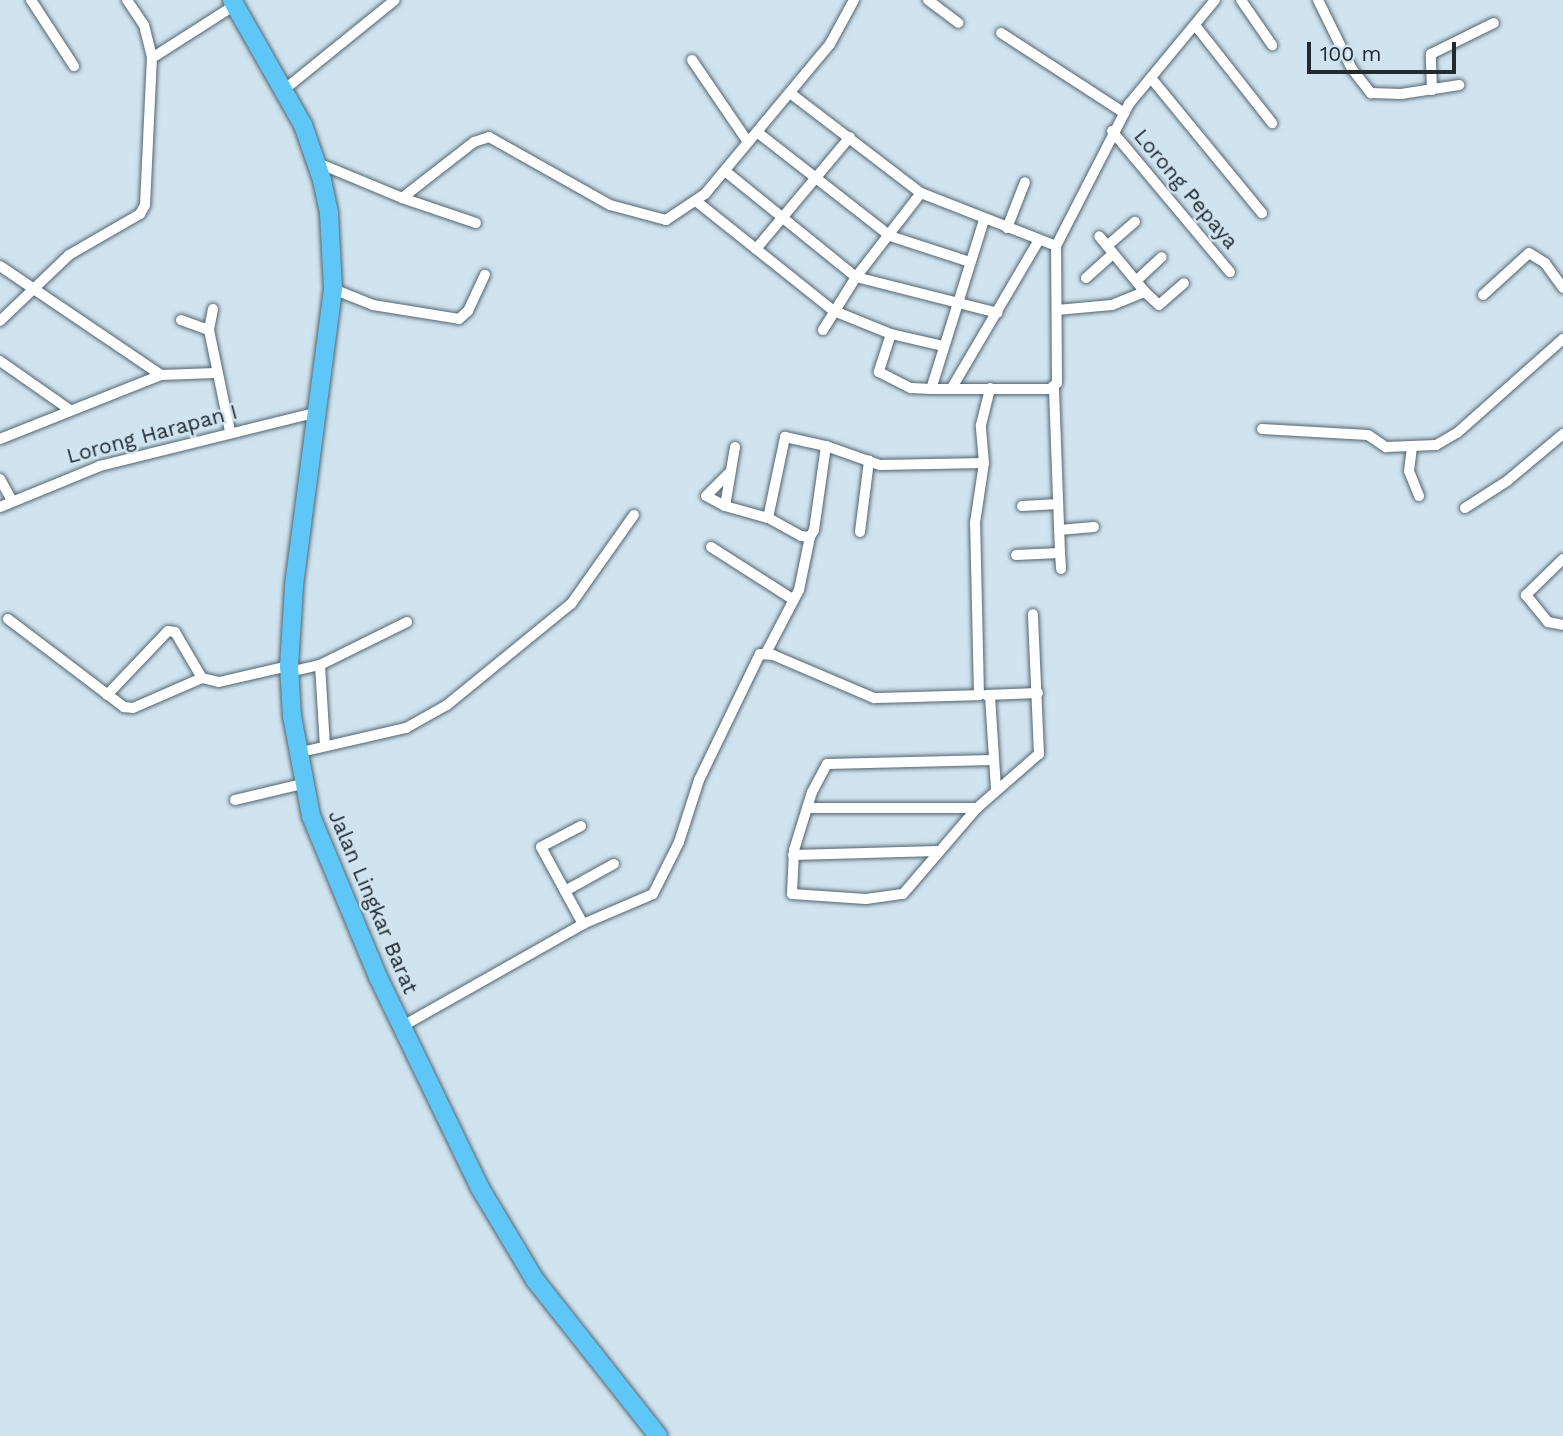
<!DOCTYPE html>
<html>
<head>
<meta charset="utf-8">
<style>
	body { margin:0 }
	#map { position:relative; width:1563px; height:1436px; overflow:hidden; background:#d0e4f0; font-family:"Work Sans",sans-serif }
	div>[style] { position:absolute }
	.roads { filter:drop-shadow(0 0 2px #52646e) drop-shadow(0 0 2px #52646e) }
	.minor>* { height:10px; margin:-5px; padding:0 5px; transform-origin:5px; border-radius:5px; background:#fff }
	.trunk>* { height:18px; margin:-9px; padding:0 9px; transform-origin:9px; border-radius:9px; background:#5ec7f7 }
	span { translate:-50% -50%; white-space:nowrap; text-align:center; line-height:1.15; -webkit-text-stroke:5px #d0e4f0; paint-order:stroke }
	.street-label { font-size:21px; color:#222a2f }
	.scale { position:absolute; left:1307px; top:42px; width:149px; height:32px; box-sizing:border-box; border:4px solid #222a2f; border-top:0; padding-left:9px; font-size:21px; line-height:24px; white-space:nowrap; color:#222a2f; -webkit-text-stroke:5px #d0e4f0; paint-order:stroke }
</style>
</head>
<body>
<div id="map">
	<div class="roads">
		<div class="minor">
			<i style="left:31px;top:0;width:79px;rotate:56.9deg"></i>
			<i style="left:127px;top:0;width:30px;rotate:56deg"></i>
			<i style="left:144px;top:25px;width:34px;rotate:76deg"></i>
			<i style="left:928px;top:0;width:38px;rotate:37deg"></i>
			<i style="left:1241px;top:0;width:55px;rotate:55.4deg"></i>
			<i style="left:1318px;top:0;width:77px;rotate:63.8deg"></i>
			<i style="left:1352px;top:69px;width:31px;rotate:52deg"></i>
			<i style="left:1371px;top:93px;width:30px;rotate:2deg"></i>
			<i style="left:1401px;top:94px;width:59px;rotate:-8.8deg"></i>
			<i style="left:1195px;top:25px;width:125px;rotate:51.8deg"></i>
			<i style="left:1001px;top:33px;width:147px;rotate:33deg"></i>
			<i style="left:692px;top:60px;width:99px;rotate:55.7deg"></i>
			<i style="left:1151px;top:78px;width:175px;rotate:50.6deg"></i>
			<i style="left:285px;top:89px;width:141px;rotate:-39deg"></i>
			<i style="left:1432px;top:90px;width:36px;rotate:-92deg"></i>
			<i style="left:1431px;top:54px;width:70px;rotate:-26.2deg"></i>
			<i style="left:790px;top:93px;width:165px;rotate:37.4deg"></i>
			<i style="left:921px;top:193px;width:145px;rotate:21.4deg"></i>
			<i style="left:1112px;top:131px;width:184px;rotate:50.1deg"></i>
			<i style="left:757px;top:132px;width:169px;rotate:38deg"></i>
			<i style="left:890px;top:236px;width:84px;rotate:18deg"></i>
			<i style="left:318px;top:163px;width:91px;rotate:22.6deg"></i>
			<i style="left:402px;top:198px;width:91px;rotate:-37.9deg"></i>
			<i style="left:474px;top:142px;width:16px;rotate:-18deg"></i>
			<i style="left:489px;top:137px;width:139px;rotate:29.3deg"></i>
			<i style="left:610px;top:205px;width:58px;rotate:15deg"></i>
			<i style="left:666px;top:220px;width:47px;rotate:-33.7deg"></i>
			<i style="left:705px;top:194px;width:195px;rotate:-50.2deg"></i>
			<i style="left:830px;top:44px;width:50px;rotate:-61.4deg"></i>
			<i style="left:725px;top:171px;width:169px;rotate:39deg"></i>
			<i style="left:856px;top:277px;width:146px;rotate:14.2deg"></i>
			<i style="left:402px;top:198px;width:78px;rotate:18.7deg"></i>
			<i style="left:696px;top:201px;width:176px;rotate:38.6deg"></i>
			<i style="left:834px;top:311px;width:61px;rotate:22deg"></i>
			<i style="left:891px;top:334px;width:53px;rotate:13deg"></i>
			<i style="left:984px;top:220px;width:177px;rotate:107.4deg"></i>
			<i style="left:931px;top:389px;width:119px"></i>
			<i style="left:1050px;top:389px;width:9px;rotate:-41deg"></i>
			<i style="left:1057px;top:383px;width:137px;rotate:-90.4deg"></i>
			<i style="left:1056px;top:246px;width:160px;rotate:-62.8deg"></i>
			<i style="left:1129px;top:104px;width:135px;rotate:-50.4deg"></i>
			<i style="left:1007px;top:228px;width:49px;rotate:-68.6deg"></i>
			<i style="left:1107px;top:246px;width:37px;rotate:-41deg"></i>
			<i style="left:756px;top:249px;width:146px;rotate:-50deg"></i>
			<i style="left:0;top:266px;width:194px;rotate:34.1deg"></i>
			<i style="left:1086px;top:278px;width:36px;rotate:-42deg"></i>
			<i style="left:1136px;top:281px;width:35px;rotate:-43deg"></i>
			<i style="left:333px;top:289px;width:43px;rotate:21.8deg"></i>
			<i style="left:373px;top:305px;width:87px;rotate:9.2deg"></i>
			<i style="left:459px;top:319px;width:12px;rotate:-42deg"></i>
			<i style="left:468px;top:311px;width:40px;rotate:-65deg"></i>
			<i style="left:1145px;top:292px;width:19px;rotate:43deg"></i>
			<i style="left:1159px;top:305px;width:33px;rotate:-41deg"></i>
			<i style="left:1483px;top:295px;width:62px;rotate:-42.4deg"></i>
			<i style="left:1529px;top:253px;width:19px;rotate:32deg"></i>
			<i style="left:1545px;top:263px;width:31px;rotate:54deg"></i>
			<i style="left:213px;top:309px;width:21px;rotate:101deg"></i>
			<i style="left:209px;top:330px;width:103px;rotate:78.3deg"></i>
			<i style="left:1057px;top:310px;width:55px;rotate:-5.2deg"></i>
			<i style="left:1112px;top:305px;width:35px;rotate:-22deg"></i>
			<i style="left:1145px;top:292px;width:72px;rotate:-129.4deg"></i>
			<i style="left:181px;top:320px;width:30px;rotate:20deg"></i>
			<i style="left:0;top:321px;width:95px;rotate:-43.7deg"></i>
			<i style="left:69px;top:255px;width:82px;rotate:-30deg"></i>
			<i style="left:140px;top:214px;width:10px;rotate:-61deg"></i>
			<i style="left:145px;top:205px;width:147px;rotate:-87.3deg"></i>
			<i style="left:152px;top:58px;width:98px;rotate:-32.6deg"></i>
			<i style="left:823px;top:330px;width:62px;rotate:-58.1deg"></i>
			<i style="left:856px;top:277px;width:106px;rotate:-52.3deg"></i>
			<i style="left:891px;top:334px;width:40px;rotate:108deg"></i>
			<i style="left:879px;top:372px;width:36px;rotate:27deg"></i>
			<i style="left:911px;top:388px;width:20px;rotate:3deg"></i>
			<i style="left:0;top:361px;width:85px;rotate:35deg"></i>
			<i style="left:953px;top:386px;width:169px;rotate:-59.5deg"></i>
			<i style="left:1262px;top:429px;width:106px;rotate:3.2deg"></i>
			<i style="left:1368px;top:435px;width:22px;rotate:34deg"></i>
			<i style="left:1386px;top:447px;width:50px;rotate:-2.3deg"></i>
			<i style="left:1436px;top:445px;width:24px;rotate:-30deg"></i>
			<i style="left:1457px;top:433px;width:142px;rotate:-41.6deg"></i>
			<i style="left:0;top:439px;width:173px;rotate:-21.7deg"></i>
			<i style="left:161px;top:375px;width:54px;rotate:-2.1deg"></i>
			<i style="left:826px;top:446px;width:85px;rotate:98.1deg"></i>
			<i style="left:814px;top:530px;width:8px;rotate:120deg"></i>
			<i style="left:810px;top:537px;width:9px;rotate:-174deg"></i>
			<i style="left:801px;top:536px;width:38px;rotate:-151deg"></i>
			<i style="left:768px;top:518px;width:83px;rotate:-78.1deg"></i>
			<i style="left:785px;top:437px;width:42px;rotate:12.4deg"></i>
			<i style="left:826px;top:446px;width:57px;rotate:19.4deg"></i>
			<i style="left:880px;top:465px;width:104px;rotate:-1.1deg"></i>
			<i style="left:735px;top:447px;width:60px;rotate:99.6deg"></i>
			<i style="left:725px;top:506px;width:45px;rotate:15.6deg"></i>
			<i style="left:1412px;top:447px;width:24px;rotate:97deg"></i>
			<i style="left:1409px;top:471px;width:27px;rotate:68deg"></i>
			<i style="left:0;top:479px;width:25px;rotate:61deg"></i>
			<i style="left:725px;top:506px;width:21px;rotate:-152deg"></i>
			<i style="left:706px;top:496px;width:34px;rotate:-45deg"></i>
			<i style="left:1022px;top:506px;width:36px;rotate:-3deg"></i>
			<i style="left:0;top:507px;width:108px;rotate:-22.3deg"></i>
			<i style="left:100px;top:466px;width:226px;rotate:-13.9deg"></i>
			<i style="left:1465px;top:508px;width:50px;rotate:-32.7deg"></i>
			<i style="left:1507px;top:481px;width:73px;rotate:-40deg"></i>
			<i style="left:1059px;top:530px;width:35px;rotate:-5deg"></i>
			<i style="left:860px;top:532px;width:72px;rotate:-82.8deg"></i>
			<i style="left:711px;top:547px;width:98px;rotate:32.6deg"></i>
			<i style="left:1060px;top:553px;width:16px;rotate:86deg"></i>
			<i style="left:1016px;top:555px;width:44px;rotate:-2.6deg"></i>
			<i style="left:1060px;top:553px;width:166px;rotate:-92.1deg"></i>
			<i style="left:1563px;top:559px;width:52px;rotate:135.8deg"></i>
			<i style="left:1526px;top:595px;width:35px;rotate:51deg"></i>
			<i style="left:1548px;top:622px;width:15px;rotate:11deg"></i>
			<i style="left:8px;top:619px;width:146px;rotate:37.2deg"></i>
			<i style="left:124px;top:707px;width:9px;rotate:6deg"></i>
			<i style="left:133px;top:708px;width:75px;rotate:-23.5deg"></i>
			<i style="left:202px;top:678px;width:17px;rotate:13deg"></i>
			<i style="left:219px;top:682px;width:72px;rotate:-12.9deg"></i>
			<i style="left:766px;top:653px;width:71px;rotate:-62.4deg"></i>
			<i style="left:799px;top:590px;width:54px;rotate:-78.3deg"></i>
			<i style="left:320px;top:665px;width:97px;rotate:-26.3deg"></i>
			<i style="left:289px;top:672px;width:32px;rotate:-13deg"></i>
			<i style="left:320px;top:665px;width:81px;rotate:86.5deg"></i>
			<i style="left:107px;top:695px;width:88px;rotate:-46.4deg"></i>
			<i style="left:168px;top:631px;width:7px;rotate:8deg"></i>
			<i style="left:175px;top:632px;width:53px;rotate:59.6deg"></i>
			<i style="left:986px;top:695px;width:52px;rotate:-2.2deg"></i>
			<i style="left:990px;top:696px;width:94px;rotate:86.3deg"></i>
			<i style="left:297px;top:753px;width:112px;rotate:-12.9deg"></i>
			<i style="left:406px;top:728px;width:47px;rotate:-29.3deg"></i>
			<i style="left:447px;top:705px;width:160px;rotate:-39.2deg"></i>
			<i style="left:571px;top:604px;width:109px;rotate:-54.7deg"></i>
			<i style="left:993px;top:760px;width:166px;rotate:178.6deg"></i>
			<i style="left:827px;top:764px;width:32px;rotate:118deg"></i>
			<i style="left:812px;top:792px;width:61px;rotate:107.2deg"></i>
			<i style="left:794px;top:850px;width:44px;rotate:92.6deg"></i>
			<i style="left:792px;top:894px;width:74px;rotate:3.9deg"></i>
			<i style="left:866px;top:899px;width:37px;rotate:-8deg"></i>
			<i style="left:903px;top:894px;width:113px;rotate:-49.3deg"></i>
			<i style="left:977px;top:808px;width:82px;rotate:-41.1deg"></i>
			<i style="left:1039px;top:754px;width:140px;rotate:-92.5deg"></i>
			<i style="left:235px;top:800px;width:69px;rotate:-13.4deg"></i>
			<i style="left:807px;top:808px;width:170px"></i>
			<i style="left:581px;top:826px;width:45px;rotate:152.3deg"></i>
			<i style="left:541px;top:847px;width:88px;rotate:61.4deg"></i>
			<i style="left:793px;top:855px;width:145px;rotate:-1.6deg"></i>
			<i style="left:565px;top:891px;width:56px;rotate:-28.9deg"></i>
			<i style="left:403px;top:1026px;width:207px;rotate:-29.5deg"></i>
			<i style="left:583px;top:924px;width:76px;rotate:-23.2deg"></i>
			<i style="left:653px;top:894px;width:58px;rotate:-63.4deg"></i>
			<i style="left:679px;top:842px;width:65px;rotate:-72.1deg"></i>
			<i style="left:699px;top:780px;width:140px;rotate:-64.2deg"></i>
			<i style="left:760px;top:654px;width:13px;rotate:4deg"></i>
			<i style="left:773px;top:655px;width:110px;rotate:23.1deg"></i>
			<i style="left:874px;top:698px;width:105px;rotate:-1.6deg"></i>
			<i style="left:979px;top:695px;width:172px;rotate:-91.3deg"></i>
			<i style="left:975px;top:523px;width:61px;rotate:-81.5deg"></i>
			<i style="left:984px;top:463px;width:38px;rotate:-95deg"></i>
			<i style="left:981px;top:425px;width:38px;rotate:-76deg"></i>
		</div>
		<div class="trunk">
			<i style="left:232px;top:0;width:144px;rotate:60.4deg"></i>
			<i style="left:303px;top:125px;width:58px;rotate:70.9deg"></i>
			<i style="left:322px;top:180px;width:35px;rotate:78deg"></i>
			<i style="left:329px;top:214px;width:75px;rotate:86.9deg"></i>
			<i style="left:333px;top:289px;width:301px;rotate:97.5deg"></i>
			<i style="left:294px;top:587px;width:79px;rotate:93.6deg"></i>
			<i style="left:289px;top:666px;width:50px;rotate:86.6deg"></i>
			<i style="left:292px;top:716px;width:102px;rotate:79.2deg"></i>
			<i style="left:311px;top:816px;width:174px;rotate:67.4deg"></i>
			<i style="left:378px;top:977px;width:234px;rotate:64.2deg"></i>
			<i style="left:480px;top:1188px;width:107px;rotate:59.1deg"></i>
			<i style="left:535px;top:1280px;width:199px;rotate:51.7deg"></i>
		</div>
	</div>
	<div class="street-label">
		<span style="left:1186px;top:189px;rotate:50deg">Lorong Pepaya</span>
		<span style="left:152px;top:434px;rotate:-15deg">Lorong Harapan I</span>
		<span style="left:373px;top:902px;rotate:67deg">Jalan Lingkar Barat</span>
	</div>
	<div class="scale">100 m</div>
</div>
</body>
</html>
